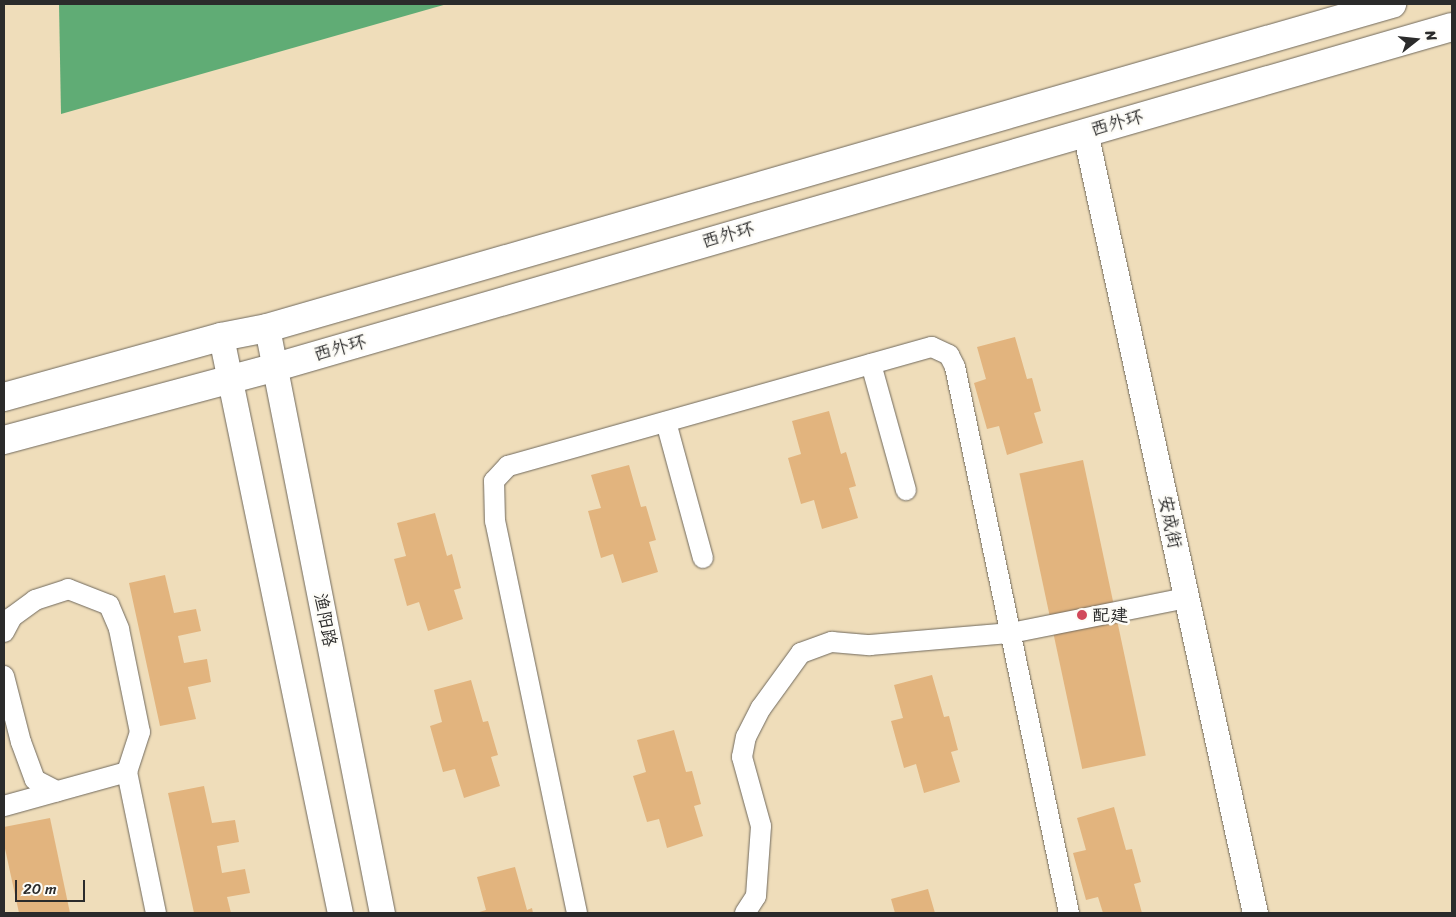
<!DOCTYPE html>
<html>
<head>
<meta charset="utf-8">
<style>
	body { margin:0 }
	#map { position:relative; width:1456px; height:917px; overflow:hidden; background:#efddba; font-family:Sriracha,"LXGW WenKai TC",sans-serif }
	div>[style] { position:absolute }
	.forest>* { inset:0; background:#60ac75 }
	.building>* { inset:0; background:#e2b47e; transform-origin:0 0 }
	.roads { filter:drop-shadow(0 0 1px #70695d) drop-shadow(0 0 1px #70695d) }
	.minor>* { height:20px; margin:-10px; padding:0 10px; transform-origin:10px; border-radius:10px; background:#fff }
	.tertiary>* { height:25px; margin:-12.5px; padding:0 12.5px; transform-origin:12.5px; border-radius:12.5px; background:#fff }
	.trunk>* { height:28px; margin:-14px; padding:0 14px; transform-origin:14px; border-radius:14px; background:#fff }
	.dots>* { width:14px; height:14px; translate:-50% -50%; box-sizing:border-box; border:2px solid #fdfcf7; border-radius:50% }
	span { translate:-50% -50%; white-space:nowrap; text-align:center; line-height:1.15; -webkit-text-stroke:5px #fdfcf7; paint-order:stroke }
	.street-label { font-size:18px; color:#2b2b2b }
	.poi-label { font-size:18px; color:#2b2b2b }
	.left { translate:0 -50%; text-align:left }
	.frame { position:absolute; inset:0; border:5px solid #2b2b2b; pointer-events:none }
	.north { position:absolute; left:1391px; top:15px; width:50px; height:50px; -webkit-text-stroke:4px #fdfcf7; paint-order:stroke; rotate:74deg; font-size:14px; font-weight:700; line-height:20px; text-align:center; color:#2b2b2b }
	.north::after { content:''; display:block; margin:auto; width:18px; height:22px; background:#2b2b2b; clip-path:polygon(50% 0,100% 100%,50% 72%,0 100%) }
	.scale { position:absolute; left:15px; top:880px; width:70px; height:22px; box-sizing:border-box; border:2px solid #2b2b2b; border-top:0; padding-left:6px; font-size:15px; line-height:18px; white-space:nowrap; color:#2b2b2b; -webkit-text-stroke:4px #fdfcf7; paint-order:stroke }
</style>
</head>
<body>
<div id="map">
	<div class="forest">
		<i style="clip-path:polygon(59px 4px,447px 4px,61px 114px)"></i>
	</div>
	<div class="building">
		<i style="clip-path:polygon(1015px 337px,1027px 379px,1032px 378px,1041px 411px,1034px 413px,1043px 443px,1007px 455px,999px 426px,987px 429px,974px 383px,986px 379px,977px 347px)"></i>
		<i style="clip-path:polygon(829px 411px,841px 454px,846px 452px,856px 486px,849px 488px,858px 518px,822px 529px,814px 500px,801px 504px,788px 458px,801px 454px,792px 421px)"></i>
		<i style="left:1083px;top:460px;width:302px;height:65px;rotate:78deg"></i>
		<i style="clip-path:polygon(629px 465px,641px 507px,646px 506px,656px 540px,649px 542px,658px 572px,622px 583px,613px 554px,601px 558px,588px 511px,601px 508px,591px 475px)"></i>
		<i style="clip-path:polygon(435px 513px,447px 556px,452px 554px,461px 588px,454px 590px,463px 619px,428px 631px,419px 602px,407px 606px,394px 559px,406px 556px,397px 523px)"></i>
		<i style="clip-path:polygon(165px 575px,174px 613px,196px 609px,201px 631px,178px 636px,184px 663px,207px 659px,211px 682px,188px 687px,196px 719px,160px 726px,129px 583px)"></i>
		<i style="clip-path:polygon(932px 675px,944px 717px,949px 716px,958px 750px,951px 752px,960px 782px,924px 793px,916px 764px,904px 768px,891px 721px,903px 718px,894px 685px)"></i>
		<i style="clip-path:polygon(471px 680px,483px 722px,488px 721px,498px 755px,491px 757px,500px 786px,464px 798px,455px 769px,443px 772px,430px 726px,442px 722px,434px 690px)"></i>
		<i style="clip-path:polygon(674px 730px,686px 772px,692px 771px,701px 804px,694px 806px,703px 836px,667px 848px,659px 819px,647px 822px,633px 776px,646px 772px,637px 740px)"></i>
		<i style="clip-path:polygon(204px 786px,212px 823px,235px 820px,239px 842px,217px 846px,222px 873px,245px 869px,250px 893px,227px 897px,231px 913px,194px 913px,168px 793px)"></i>
		<i style="clip-path:polygon(1114px 807px,1126px 850px,1132px 849px,1141px 882px,1134px 884px,1142px 913px,1103px 913px,1098px 897px,1086px 900px,1073px 853px,1086px 850px,1077px 818px)"></i>
		<i style="clip-path:polygon(50px 818px,70px 913px,19px 913px,4px 844px,4px 827px)"></i>
		<i style="clip-path:polygon(515px 867px,527px 910px,532px 908px,533px 913px,476px 913px,486px 910px,477px 877px)"></i>
		<i style="clip-path:polygon(928px 889px,935px 913px,895px 913px,891px 899px)"></i>
	</div>
	<div class="roads">
		<div class="minor">
			<i style="left:871px;top:364px;width:131px;rotate:74.5deg"></i>
			<i style="left:666px;top:422px;width:141px;rotate:74.8deg"></i>
			<i style="left:4px;top:632px;width:17px;rotate:-62deg"></i>
			<i style="left:12px;top:617px;width:29px;rotate:-36deg"></i>
			<i style="left:35px;top:600px;width:35px;rotate:-18deg"></i>
			<i style="left:68px;top:589px;width:44px;rotate:21.3deg"></i>
			<i style="left:109px;top:605px;width:26px;rotate:67deg"></i>
			<i style="left:119px;top:629px;width:105px;rotate:78.5deg"></i>
			<i style="left:140px;top:732px;width:42px;rotate:108deg"></i>
			<i style="left:4px;top:676px;width:68px;rotate:75.6deg"></i>
			<i style="left:21px;top:742px;width:40px;rotate:69.8deg"></i>
			<i style="left:35px;top:780px;width:25px;rotate:27deg"></i>
			<i style="left:4px;top:806px;width:128px;rotate:-15.5deg"></i>
			<i style="left:127px;top:772px;width:144px;rotate:78.4deg"></i>
			<i style="left:577px;top:913px;width:400px;rotate:-101.8deg"></i>
			<i style="left:495px;top:521px;width:40px;rotate:-91.4deg"></i>
			<i style="left:494px;top:481px;width:21px;rotate:-47deg"></i>
			<i style="left:508px;top:466px;width:440px;rotate:-15.7deg"></i>
			<i style="left:932px;top:347px;width:19px;rotate:25deg"></i>
			<i style="left:949px;top:355px;width:13px;rotate:63deg"></i>
			<i style="left:955px;top:367px;width:558px;rotate:78.21deg"></i>
			<i style="left:745px;top:913px;width:20px;rotate:-57deg"></i>
			<i style="left:756px;top:896px;width:70px;rotate:-85.9deg"></i>
			<i style="left:761px;top:826px;width:72px;rotate:-105.4deg"></i>
			<i style="left:742px;top:757px;width:20px;rotate:-79deg"></i>
			<i style="left:746px;top:737px;width:33px;rotate:-63deg"></i>
			<i style="left:761px;top:708px;width:68px;rotate:-54deg"></i>
			<i style="left:801px;top:653px;width:33px;rotate:-20deg"></i>
			<i style="left:832px;top:642px;width:38px;rotate:5deg"></i>
			<i style="left:870px;top:645px;width:142px;rotate:-4.9deg"></i>
			<i style="left:1011px;top:633px;width:178px;rotate:-11.3deg"></i>
		</div>
		<div class="tertiary">
			<i style="left:1085px;top:132px;width:799px;rotate:77.72deg"></i>
			<i style="left:267px;top:328px;width:596px;rotate:78.88deg"></i>
			<i style="left:221px;top:337px;width:588px;rotate:78.33deg"></i>
		</div>
		<div class="trunk">
			<i style="left:4px;top:397px;width:225px;rotate:-15.5deg"></i>
			<i style="left:221px;top:337px;width:47px;rotate:-11.1deg"></i>
			<i style="left:267px;top:328px;width:1171px;rotate:-16.07deg"></i>
			<i style="left:4px;top:440px;width:282px;rotate:-15deg"></i>
			<i style="left:276px;top:367px;width:1224px;rotate:-16.13deg"></i>
		</div>
	</div>
	<div class="dots">
		<i style="left:1082px;top:615px;background:#d1495b"></i>
	</div>
	<div class="street-label">
		<span style="left:1117px;top:123px;rotate:-16deg">西外环</span>
		<span style="left:728px;top:235px;rotate:-16deg">西外环</span>
		<span style="left:340px;top:348px;rotate:-16deg">西外环</span>
		<span style="left:1170px;top:522px;rotate:78deg">安成街</span>
		<span style="left:325px;top:620px;rotate:79deg">渔阳路</span>
	</div>
	<div class="poi-label">
		<span class="left" style="left:1092px;top:615px">配建</span>
	</div>
	<div class="frame"></div>
	<div class="north">N</div>
	<div class="scale">20 m</div>
</div>
</body>
</html>
